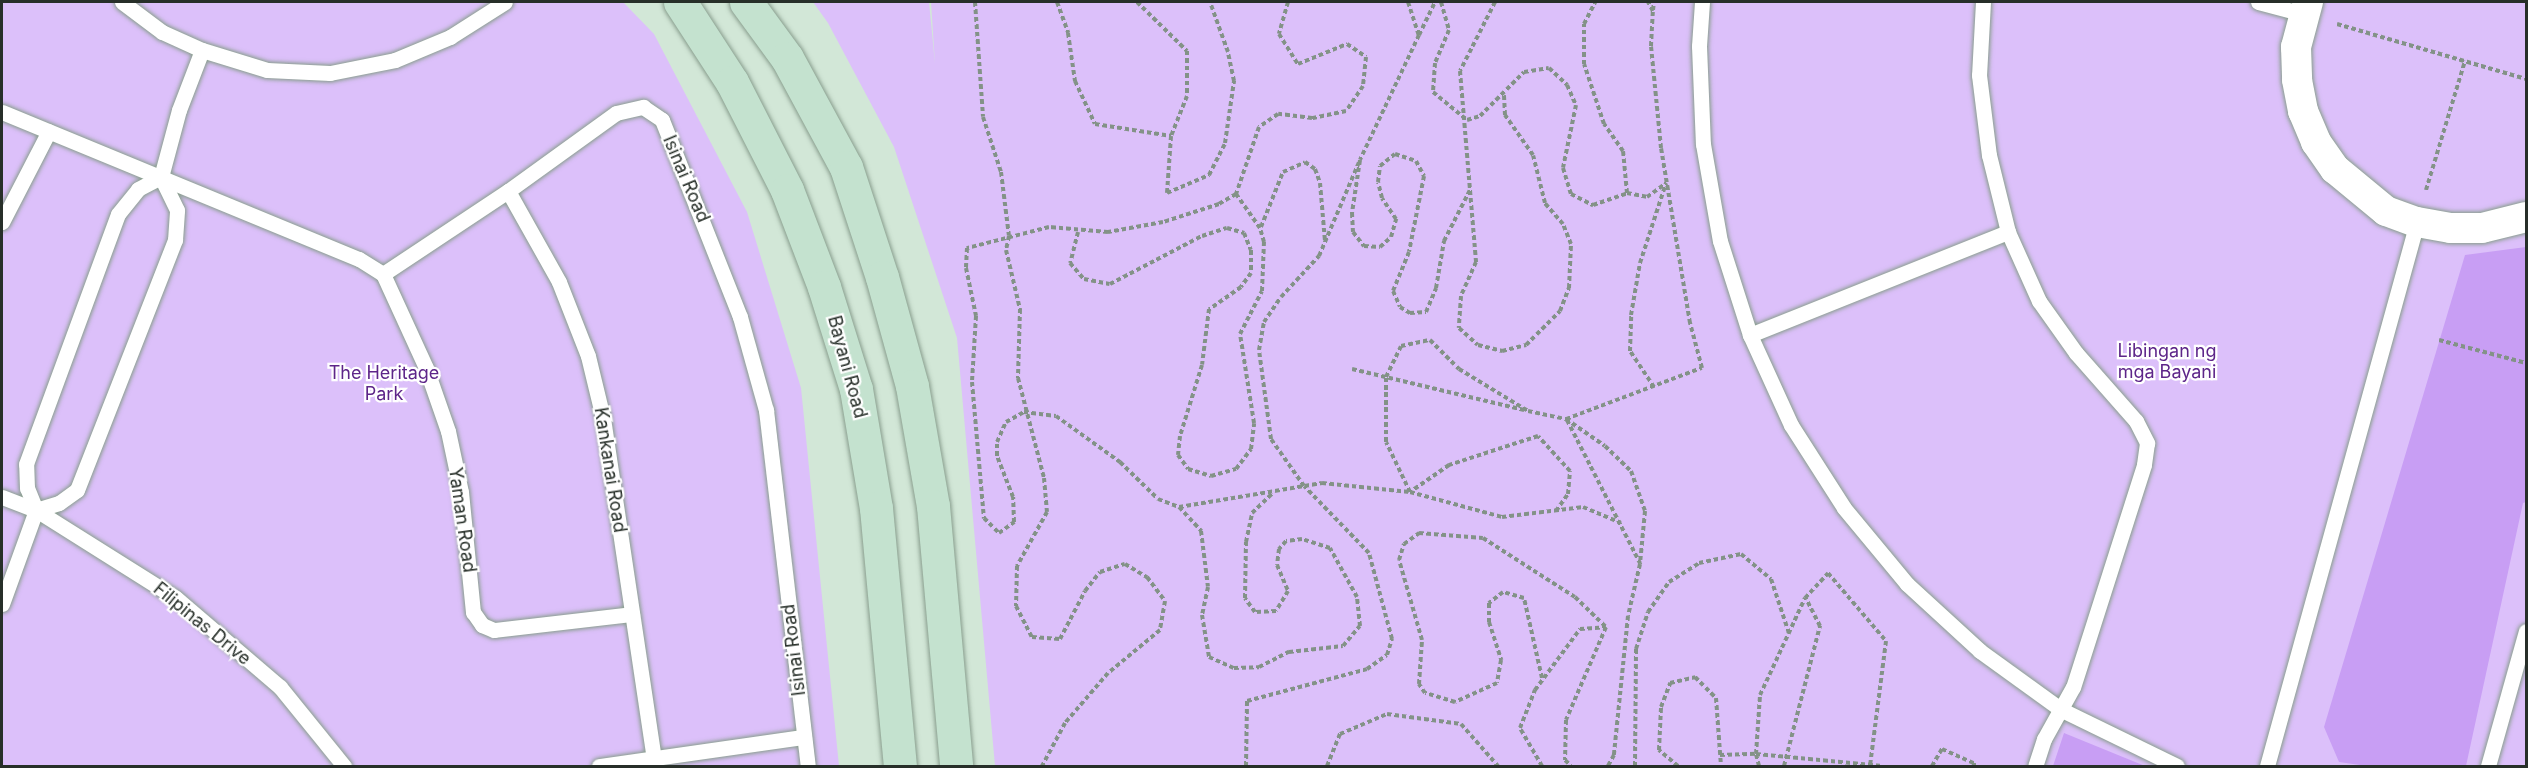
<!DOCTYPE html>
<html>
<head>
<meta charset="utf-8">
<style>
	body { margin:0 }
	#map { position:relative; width:2528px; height:768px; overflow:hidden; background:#d2e7d7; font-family:Inter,sans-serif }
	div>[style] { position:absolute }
	.green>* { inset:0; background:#dcc0fa }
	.forest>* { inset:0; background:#c89ef4 }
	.path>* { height:4px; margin-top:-2px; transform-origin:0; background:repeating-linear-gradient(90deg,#839287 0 4.5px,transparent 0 7.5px) }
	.roads { filter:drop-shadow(0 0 2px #899e8e) drop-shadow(0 0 2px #899e8e) }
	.lane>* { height:15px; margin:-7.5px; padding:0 7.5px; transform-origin:7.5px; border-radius:7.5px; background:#fff }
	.street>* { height:30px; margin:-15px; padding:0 15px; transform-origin:15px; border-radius:15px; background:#fff }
	.secondary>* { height:33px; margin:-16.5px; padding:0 16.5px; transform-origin:16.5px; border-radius:16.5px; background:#c4e2cf }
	span { translate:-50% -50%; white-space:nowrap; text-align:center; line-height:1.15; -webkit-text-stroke:4.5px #fff; paint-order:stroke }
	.street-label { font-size:18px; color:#272f29 }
	.park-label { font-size:18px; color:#5d2589 }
	.frame { position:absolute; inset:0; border:3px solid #272f29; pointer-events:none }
</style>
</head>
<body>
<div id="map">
	<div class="green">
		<i style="clip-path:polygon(2px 2px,623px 2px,654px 34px,747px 212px,801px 388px,839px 766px,2px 766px)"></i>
		<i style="clip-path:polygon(813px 2px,929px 2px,935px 64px,931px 2px,2526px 2px,2526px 766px,995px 766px,957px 338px,894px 147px,828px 23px)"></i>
	</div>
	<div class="forest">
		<i style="clip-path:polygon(2526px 247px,2526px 502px,2523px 503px,2466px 766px,2367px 766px,2339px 762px,2324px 727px,2465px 255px)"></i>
		<i style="clip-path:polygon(2064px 733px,2145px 766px,2053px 766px)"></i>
	</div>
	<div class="path">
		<i style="left:975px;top:2px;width:115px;rotate:86deg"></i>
		<i style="left:983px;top:117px;width:58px;rotate:71.9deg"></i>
		<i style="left:1001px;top:172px;width:64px;rotate:82.9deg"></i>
		<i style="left:1009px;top:236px;width:14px;rotate:102deg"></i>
		<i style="left:1006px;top:250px;width:61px;rotate:76.7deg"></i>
		<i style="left:1020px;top:309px;width:69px;rotate:91.7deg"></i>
		<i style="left:1018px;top:378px;width:103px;rotate:75.4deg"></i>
		<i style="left:1044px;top:478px;width:34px;rotate:85deg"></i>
		<i style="left:1047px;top:512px;width:62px;rotate:119.1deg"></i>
		<i style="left:1017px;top:566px;width:40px;rotate:91.4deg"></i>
		<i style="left:1016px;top:606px;width:35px;rotate:63deg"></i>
		<i style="left:1032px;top:637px;width:28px;rotate:4deg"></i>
		<i style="left:1060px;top:639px;width:54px;rotate:-62.5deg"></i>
		<i style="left:1085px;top:591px;width:24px;rotate:-52deg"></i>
		<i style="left:1100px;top:572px;width:26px;rotate:-18deg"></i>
		<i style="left:1125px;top:564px;width:26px;rotate:31deg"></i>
		<i style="left:1147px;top:577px;width:30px;rotate:53deg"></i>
		<i style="left:1165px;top:601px;width:29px;rotate:100deg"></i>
		<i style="left:1160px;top:630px;width:67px;rotate:140.4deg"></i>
		<i style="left:1108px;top:673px;width:66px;rotate:130.7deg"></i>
		<i style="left:1065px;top:723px;width:49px;rotate:118.1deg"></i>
		<i style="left:1057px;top:2px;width:33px;rotate:70deg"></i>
		<i style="left:1068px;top:33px;width:49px;rotate:81.7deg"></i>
		<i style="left:1075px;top:81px;width:47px;rotate:65.1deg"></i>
		<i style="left:1095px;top:124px;width:77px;rotate:9deg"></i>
		<i style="left:1171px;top:136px;width:57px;rotate:94deg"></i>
		<i style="left:1167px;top:193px;width:46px;rotate:-23.2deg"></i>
		<i style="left:1209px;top:175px;width:36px;rotate:-63deg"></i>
		<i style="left:1225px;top:143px;width:63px;rotate:-81.7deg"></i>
		<i style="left:1234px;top:81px;width:30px;rotate:-102deg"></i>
		<i style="left:1228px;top:52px;width:53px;rotate:-109.8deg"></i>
		<i style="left:1137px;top:2px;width:70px;rotate:44.4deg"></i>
		<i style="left:1187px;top:51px;width:45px;rotate:90deg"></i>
		<i style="left:1187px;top:96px;width:43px;rotate:111.8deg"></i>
		<i style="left:1288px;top:2px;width:33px;rotate:106deg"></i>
		<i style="left:1279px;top:34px;width:36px;rotate:58deg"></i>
		<i style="left:1298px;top:64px;width:53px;rotate:-22.2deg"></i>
		<i style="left:1347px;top:44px;width:23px;rotate:34deg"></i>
		<i style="left:1366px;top:57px;width:29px;rotate:96deg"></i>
		<i style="left:1363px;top:86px;width:30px;rotate:124deg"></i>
		<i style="left:1346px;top:111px;width:35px;rotate:168deg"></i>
		<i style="left:1312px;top:118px;width:34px;rotate:-173deg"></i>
		<i style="left:1278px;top:114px;width:23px;rotate:146deg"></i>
		<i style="left:1259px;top:127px;width:71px;rotate:108.9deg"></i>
		<i style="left:1236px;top:194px;width:20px;rotate:150deg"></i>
		<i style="left:1219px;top:204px;width:59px;rotate:162.2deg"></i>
		<i style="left:1163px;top:222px;width:56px;rotate:169.7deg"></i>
		<i style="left:1108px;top:232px;width:59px;rotate:-175.2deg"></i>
		<i style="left:1049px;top:227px;width:85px;rotate:165.6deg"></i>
		<i style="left:967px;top:248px;width:20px;rotate:93deg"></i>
		<i style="left:966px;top:268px;width:49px;rotate:78.2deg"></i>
		<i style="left:976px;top:316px;width:66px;rotate:93.5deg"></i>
		<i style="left:972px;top:382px;width:137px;rotate:85deg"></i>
		<i style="left:984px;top:518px;width:21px;rotate:45deg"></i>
		<i style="left:999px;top:533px;width:19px;rotate:-36deg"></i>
		<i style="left:1014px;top:522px;width:25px;rotate:-92deg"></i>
		<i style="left:1013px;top:497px;width:44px;rotate:-111.3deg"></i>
		<i style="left:997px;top:456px;width:14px;rotate:-90deg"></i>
		<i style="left:997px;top:442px;width:22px;rotate:-66deg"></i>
		<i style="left:1006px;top:422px;width:21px;rotate:-29deg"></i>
		<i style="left:1024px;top:412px;width:32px;rotate:7deg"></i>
		<i style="left:1056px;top:416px;width:79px;rotate:35.7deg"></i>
		<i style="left:1120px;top:462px;width:53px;rotate:44.2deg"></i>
		<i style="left:1158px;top:499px;width:22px;rotate:21deg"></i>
		<i style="left:1179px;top:507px;width:145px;rotate:-9.5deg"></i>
		<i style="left:1322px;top:483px;width:88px;rotate:5.8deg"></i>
		<i style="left:1410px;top:492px;width:95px;rotate:15.2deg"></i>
		<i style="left:1502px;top:517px;width:82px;rotate:-7deg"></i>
		<i style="left:1583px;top:507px;width:41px;rotate:22.8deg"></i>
		<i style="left:1408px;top:2px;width:35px;rotate:72deg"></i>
		<i style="left:1419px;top:35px;width:37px;rotate:-64deg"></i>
		<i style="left:1441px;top:2px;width:29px;rotate:74deg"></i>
		<i style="left:1449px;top:30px;width:36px;rotate:113deg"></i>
		<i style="left:1435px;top:63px;width:29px;rotate:94deg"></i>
		<i style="left:1433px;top:92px;width:44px;rotate:39.5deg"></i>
		<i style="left:1467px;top:120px;width:14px;rotate:-17deg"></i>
		<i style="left:1480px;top:116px;width:62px;rotate:-45deg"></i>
		<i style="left:1524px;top:72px;width:25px;rotate:-9deg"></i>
		<i style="left:1549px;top:68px;width:25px;rotate:43deg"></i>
		<i style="left:1567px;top:85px;width:22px;rotate:66deg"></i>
		<i style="left:1576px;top:105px;width:64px;rotate:101.7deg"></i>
		<i style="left:1563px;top:168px;width:27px;rotate:73deg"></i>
		<i style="left:1571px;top:194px;width:25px;rotate:27deg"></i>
		<i style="left:1593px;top:205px;width:36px;rotate:-19deg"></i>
		<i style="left:1627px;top:193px;width:42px;rotate:-95.4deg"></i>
		<i style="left:1623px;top:151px;width:33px;rotate:-125deg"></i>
		<i style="left:1604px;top:124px;width:63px;rotate:-108.4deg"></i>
		<i style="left:1584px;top:64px;width:40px;rotate:-90deg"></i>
		<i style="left:1584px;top:24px;width:25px;rotate:-63deg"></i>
		<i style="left:1495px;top:2px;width:77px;rotate:116.9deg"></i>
		<i style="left:1460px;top:71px;width:192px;rotate:85.2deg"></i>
		<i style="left:1476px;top:262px;width:37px;rotate:114deg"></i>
		<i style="left:1461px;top:296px;width:32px;rotate:94deg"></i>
		<i style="left:1459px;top:328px;width:25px;rotate:42deg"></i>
		<i style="left:1478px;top:345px;width:25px;rotate:14deg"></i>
		<i style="left:1502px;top:351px;width:25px;rotate:-14deg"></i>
		<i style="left:1526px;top:345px;width:48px;rotate:-45deg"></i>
		<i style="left:1560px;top:311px;width:25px;rotate:-69deg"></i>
		<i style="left:1569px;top:288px;width:44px;rotate:-87.4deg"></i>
		<i style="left:1571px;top:244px;width:22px;rotate:-112deg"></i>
		<i style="left:1563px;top:224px;width:28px;rotate:-131deg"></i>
		<i style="left:1545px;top:203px;width:49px;rotate:-104deg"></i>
		<i style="left:1533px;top:155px;width:49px;rotate:-125deg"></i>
		<i style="left:1505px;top:115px;width:20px;rotate:-93deg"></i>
		<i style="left:1653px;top:10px;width:8px;rotate:-83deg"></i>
		<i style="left:2337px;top:24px;width:197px;rotate:16.2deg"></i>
		<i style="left:1419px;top:35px;width:138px;rotate:115.3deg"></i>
		<i style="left:1360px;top:160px;width:54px;rotate:98.6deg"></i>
		<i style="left:1352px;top:213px;width:19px;rotate:87deg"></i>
		<i style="left:1353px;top:232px;width:18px;rotate:52deg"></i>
		<i style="left:1364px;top:246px;width:16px;rotate:4deg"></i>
		<i style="left:1380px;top:247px;width:15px;rotate:-42deg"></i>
		<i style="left:1391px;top:237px;width:19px;rotate:-74deg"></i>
		<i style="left:1396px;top:219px;width:25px;rotate:-124deg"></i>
		<i style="left:1382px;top:198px;width:16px;rotate:-104deg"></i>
		<i style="left:1378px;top:182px;width:16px;rotate:-83deg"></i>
		<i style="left:1380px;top:166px;width:19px;rotate:-39deg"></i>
		<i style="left:1395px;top:154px;width:22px;rotate:18deg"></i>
		<i style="left:1416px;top:161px;width:17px;rotate:62deg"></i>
		<i style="left:1424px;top:176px;width:77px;rotate:101.2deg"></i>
		<i style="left:1409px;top:252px;width:42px;rotate:112.3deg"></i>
		<i style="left:1393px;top:291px;width:17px;rotate:66deg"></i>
		<i style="left:1400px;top:307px;width:12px;rotate:31deg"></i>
		<i style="left:1410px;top:313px;width:16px;rotate:-4deg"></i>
		<i style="left:1426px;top:312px;width:26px;rotate:-67deg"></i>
		<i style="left:1436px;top:288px;width:48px;rotate:-80.3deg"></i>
		<i style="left:1444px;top:241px;width:57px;rotate:-63deg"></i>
		<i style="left:2426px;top:190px;width:135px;rotate:-73.2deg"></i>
		<i style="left:1627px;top:193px;width:20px;rotate:11deg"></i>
		<i style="left:1647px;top:197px;width:24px;rotate:-36deg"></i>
		<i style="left:1261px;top:227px;width:59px;rotate:-68.2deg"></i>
		<i style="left:1283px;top:172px;width:24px;rotate:-24deg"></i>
		<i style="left:1305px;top:162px;width:12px;rotate:35deg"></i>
		<i style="left:1315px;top:169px;width:15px;rotate:70deg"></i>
		<i style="left:1320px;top:183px;width:58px;rotate:85.1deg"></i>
		<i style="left:1078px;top:232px;width:32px;rotate:104deg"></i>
		<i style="left:1070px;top:263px;width:21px;rotate:49deg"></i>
		<i style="left:1084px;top:279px;width:26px;rotate:11deg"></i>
		<i style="left:1110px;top:284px;width:104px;rotate:-27.6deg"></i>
		<i style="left:1202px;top:236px;width:26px;rotate:-18deg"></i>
		<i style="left:1227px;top:228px;width:18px;rotate:16deg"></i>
		<i style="left:1244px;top:233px;width:18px;rotate:68deg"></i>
		<i style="left:1251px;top:250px;width:23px;rotate:90deg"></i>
		<i style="left:1251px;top:273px;width:17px;rotate:126deg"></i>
		<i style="left:1241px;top:287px;width:39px;rotate:145deg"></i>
		<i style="left:1209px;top:309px;width:56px;rotate:97.1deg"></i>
		<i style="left:1202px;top:365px;width:74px;rotate:107.2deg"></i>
		<i style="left:1180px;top:436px;width:19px;rotate:96deg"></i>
		<i style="left:1178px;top:455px;width:17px;rotate:54deg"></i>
		<i style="left:1188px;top:469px;width:24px;rotate:17deg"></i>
		<i style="left:1211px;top:476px;width:26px;rotate:-16deg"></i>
		<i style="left:1236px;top:469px;width:25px;rotate:-53deg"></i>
		<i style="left:1251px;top:449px;width:26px;rotate:-83deg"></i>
		<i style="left:1254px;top:423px;width:90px;rotate:-98.9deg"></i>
		<i style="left:1240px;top:334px;width:48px;rotate:-62.9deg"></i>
		<i style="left:1262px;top:291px;width:49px;rotate:-87.7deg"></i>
		<i style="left:1264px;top:242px;width:15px;rotate:-106deg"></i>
		<i style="left:1260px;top:228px;width:42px;rotate:-125.2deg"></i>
		<i style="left:2439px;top:340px;width:90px;rotate:14.8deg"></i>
		<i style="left:1352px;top:369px;width:177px;rotate:13.4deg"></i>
		<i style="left:1654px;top:387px;width:43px;rotate:-123.7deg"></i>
		<i style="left:1630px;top:351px;width:36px;rotate:-88deg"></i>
		<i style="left:1631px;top:315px;width:53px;rotate:-80.2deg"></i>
		<i style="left:1640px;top:263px;width:84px;rotate:-72deg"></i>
		<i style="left:1566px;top:419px;width:47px;rotate:34.7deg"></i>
		<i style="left:1605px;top:446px;width:36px;rotate:44deg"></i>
		<i style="left:1631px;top:471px;width:42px;rotate:70.7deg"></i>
		<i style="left:1645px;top:511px;width:53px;rotate:95.4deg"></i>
		<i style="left:1640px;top:564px;width:53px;rotate:103deg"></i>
		<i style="left:1628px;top:616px;width:140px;rotate:95.8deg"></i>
		<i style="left:1614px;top:755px;width:13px;rotate:119deg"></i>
		<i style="left:1567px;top:420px;width:161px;rotate:63deg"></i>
		<i style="left:1179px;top:507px;width:33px;rotate:47deg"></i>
		<i style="left:1201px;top:531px;width:56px;rotate:82.9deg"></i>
		<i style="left:1208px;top:587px;width:29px;rotate:102deg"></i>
		<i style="left:1202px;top:615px;width:43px;rotate:80.5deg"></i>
		<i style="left:1209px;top:657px;width:27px;rotate:24deg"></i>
		<i style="left:1234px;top:668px;width:25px;rotate:-2deg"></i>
		<i style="left:1259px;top:667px;width:34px;rotate:-27deg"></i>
		<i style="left:1289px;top:652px;width:54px;rotate:-6.3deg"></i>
		<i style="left:1343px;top:646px;width:26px;rotate:-50deg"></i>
		<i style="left:1360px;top:626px;width:29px;rotate:-96deg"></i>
		<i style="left:1357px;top:597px;width:56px;rotate:-118.9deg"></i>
		<i style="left:1330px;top:548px;width:29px;rotate:-162deg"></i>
		<i style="left:1302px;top:539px;width:16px;rotate:173deg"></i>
		<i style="left:1286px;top:541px;width:11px;rotate:131deg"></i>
		<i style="left:1279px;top:549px;width:16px;rotate:97deg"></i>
		<i style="left:1277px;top:565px;width:28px;rotate:67deg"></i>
		<i style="left:1288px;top:591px;width:23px;rotate:121deg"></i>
		<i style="left:1276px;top:611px;width:21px;rotate:177deg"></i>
		<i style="left:1255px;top:612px;width:17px;rotate:-126deg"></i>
		<i style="left:1245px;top:598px;width:56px;rotate:-89deg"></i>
		<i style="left:1246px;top:542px;width:30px;rotate:-78deg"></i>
		<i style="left:1252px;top:513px;width:30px;rotate:-44deg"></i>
		<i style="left:1556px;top:511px;width:21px;rotate:-55deg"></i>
		<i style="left:1568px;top:494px;width:23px;rotate:-85deg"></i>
		<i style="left:1570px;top:471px;width:47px;rotate:-132.4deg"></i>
		<i style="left:1538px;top:436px;width:94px;rotate:162deg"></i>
		<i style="left:1449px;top:465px;width:47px;rotate:145.3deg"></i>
		<i style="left:1410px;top:492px;width:55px;rotate:-115.6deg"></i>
		<i style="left:1386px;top:442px;width:65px;rotate:-90deg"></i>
		<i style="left:1386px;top:377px;width:34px;rotate:-64deg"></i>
		<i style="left:1401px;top:346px;width:30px;rotate:-12deg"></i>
		<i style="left:1430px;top:340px;width:41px;rotate:45deg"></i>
		<i style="left:1459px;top:369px;width:81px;rotate:31.3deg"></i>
		<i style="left:1528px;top:411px;width:39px;rotate:12deg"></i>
		<i style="left:1566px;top:419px;width:145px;rotate:-20.6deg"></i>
		<i style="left:1702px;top:368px;width:47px;rotate:-104.9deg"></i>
		<i style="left:1690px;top:323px;width:177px;rotate:-99.4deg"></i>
		<i style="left:1661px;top:148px;width:102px;rotate:-95.6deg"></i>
		<i style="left:1651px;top:46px;width:35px;rotate:-87deg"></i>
		<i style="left:1653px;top:11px;width:10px;rotate:-119deg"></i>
		<i style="left:1542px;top:678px;width:82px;rotate:-102.7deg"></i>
		<i style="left:1524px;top:598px;width:22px;rotate:-164deg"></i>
		<i style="left:1503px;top:592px;width:18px;rotate:142deg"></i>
		<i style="left:1489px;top:603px;width:19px;rotate:90deg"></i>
		<i style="left:1489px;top:622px;width:40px;rotate:72deg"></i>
		<i style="left:1501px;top:660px;width:23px;rotate:100deg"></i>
		<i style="left:1497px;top:683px;width:46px;rotate:155.7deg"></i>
		<i style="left:1455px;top:702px;width:31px;rotate:-163deg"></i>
		<i style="left:1425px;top:693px;width:11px;rotate:-124deg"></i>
		<i style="left:1419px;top:684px;width:44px;rotate:-86.1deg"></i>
		<i style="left:1422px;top:640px;width:83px;rotate:-106deg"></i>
		<i style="left:1399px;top:560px;width:17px;rotate:-73deg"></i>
		<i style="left:1404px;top:544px;width:19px;rotate:-36deg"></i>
		<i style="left:1419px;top:533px;width:64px;rotate:4.5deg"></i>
		<i style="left:1483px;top:538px;width:109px;rotate:32.7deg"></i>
		<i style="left:1575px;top:597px;width:43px;rotate:44.1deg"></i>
		<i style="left:1606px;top:627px;width:101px;rotate:113.3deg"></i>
		<i style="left:1566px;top:720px;width:40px;rotate:91.4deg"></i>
		<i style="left:1565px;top:760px;width:8px;rotate:45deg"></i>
		<i style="left:1720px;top:755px;width:36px;rotate:-2deg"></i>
		<i style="left:1756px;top:754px;width:127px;rotate:5.4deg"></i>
		<i style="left:1246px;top:766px;width:65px;rotate:-89.1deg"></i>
		<i style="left:1247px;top:701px;width:124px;rotate:-14.9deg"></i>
		<i style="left:1367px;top:669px;width:24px;rotate:-35deg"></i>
		<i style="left:1387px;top:655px;width:17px;rotate:-73deg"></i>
		<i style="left:1392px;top:639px;width:89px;rotate:-105deg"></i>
		<i style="left:1369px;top:553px;width:93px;rotate:-134.1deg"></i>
		<i style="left:1304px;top:486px;width:57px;rotate:-125.1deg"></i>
		<i style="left:1271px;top:439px;width:90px;rotate:-97.7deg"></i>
		<i style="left:1259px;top:350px;width:28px;rotate:-80deg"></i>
		<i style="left:1264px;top:322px;width:30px;rotate:-56deg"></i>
		<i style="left:1281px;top:297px;width:56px;rotate:-47.2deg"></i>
		<i style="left:1319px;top:256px;width:104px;rotate:-66.9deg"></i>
		<i style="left:1327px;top:766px;width:35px;rotate:-68deg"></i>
		<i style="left:1340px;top:734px;width:51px;rotate:-23.1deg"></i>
		<i style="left:1387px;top:714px;width:75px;rotate:7.7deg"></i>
		<i style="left:1461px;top:724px;width:56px;rotate:48.6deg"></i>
		<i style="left:1542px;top:766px;width:44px;rotate:-120.1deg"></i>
		<i style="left:1520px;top:728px;width:41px;rotate:-68.5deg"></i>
		<i style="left:1535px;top:690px;width:76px;rotate:-53.6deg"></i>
		<i style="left:1580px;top:629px;width:26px;rotate:-4deg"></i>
		<i style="left:1635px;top:766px;width:117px;rotate:-89.5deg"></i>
		<i style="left:1636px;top:649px;width:39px;rotate:-72deg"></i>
		<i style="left:1648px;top:612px;width:37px;rotate:-55deg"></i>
		<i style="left:1669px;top:582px;width:36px;rotate:-32deg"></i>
		<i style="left:1699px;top:563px;width:43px;rotate:-12.1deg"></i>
		<i style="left:1741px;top:554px;width:39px;rotate:40deg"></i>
		<i style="left:1771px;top:579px;width:57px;rotate:71.6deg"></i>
		<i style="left:1678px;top:766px;width:25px;rotate:-140deg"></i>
		<i style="left:1659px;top:750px;width:43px;rotate:-87.3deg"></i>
		<i style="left:1661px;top:707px;width:26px;rotate:-69deg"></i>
		<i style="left:1670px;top:683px;width:26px;rotate:-13deg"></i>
		<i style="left:1695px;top:677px;width:30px;rotate:45deg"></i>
		<i style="left:1716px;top:698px;width:68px;rotate:85.8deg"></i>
		<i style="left:1759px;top:766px;width:12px;rotate:-104deg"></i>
		<i style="left:1756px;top:754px;width:59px;rotate:-86.1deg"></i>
		<i style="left:1760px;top:695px;width:107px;rotate:-65.1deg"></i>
		<i style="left:1805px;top:598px;width:34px;rotate:-47deg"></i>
		<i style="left:1828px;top:573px;width:89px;rotate:49.5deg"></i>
		<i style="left:1886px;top:641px;width:126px;rotate:97.3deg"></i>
		<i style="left:1784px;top:766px;width:145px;rotate:-75.6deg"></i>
		<i style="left:1820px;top:626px;width:31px;rotate:-117deg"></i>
		<i style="left:1932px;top:766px;width:20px;rotate:-60deg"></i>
		<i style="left:1942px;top:749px;width:35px;rotate:24deg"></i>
		<i style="left:1974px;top:763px;width:3px;rotate:90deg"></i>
	</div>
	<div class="roads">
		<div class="lane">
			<i style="left:122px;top:2px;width:50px;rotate:36.9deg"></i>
			<i style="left:162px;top:32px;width:44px;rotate:24.2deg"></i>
			<i style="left:202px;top:50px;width:68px;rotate:17.1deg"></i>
			<i style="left:267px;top:70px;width:63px;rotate:2.7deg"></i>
			<i style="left:330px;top:73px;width:66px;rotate:-11.3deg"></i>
			<i style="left:395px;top:60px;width:60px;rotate:-22.7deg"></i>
			<i style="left:450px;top:37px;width:65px;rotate:-32.5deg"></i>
			<i style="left:1702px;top:2px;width:44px;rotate:93.9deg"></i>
			<i style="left:1699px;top:46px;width:98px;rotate:87.7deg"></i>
			<i style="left:1703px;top:144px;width:98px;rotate:80.1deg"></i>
			<i style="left:1720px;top:241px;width:99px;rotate:72.3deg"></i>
			<i style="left:1750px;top:335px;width:99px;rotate:65.5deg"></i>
			<i style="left:1791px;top:425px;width:98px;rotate:57.4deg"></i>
			<i style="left:1844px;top:508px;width:99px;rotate:50.3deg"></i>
			<i style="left:1907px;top:584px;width:99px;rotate:42.5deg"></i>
			<i style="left:1980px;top:651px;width:99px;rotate:35.9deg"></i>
			<i style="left:2060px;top:709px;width:130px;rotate:26deg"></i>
			<i style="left:1983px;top:2px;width:73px;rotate:93.1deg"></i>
			<i style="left:1979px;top:75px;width:81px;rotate:82.9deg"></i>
			<i style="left:1989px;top:155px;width:79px;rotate:76.1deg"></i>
			<i style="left:2008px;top:232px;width:76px;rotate:65.8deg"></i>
			<i style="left:2039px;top:301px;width:64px;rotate:54.6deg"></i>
			<i style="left:2076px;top:353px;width:91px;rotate:48.6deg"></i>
			<i style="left:2136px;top:421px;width:25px;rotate:63deg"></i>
			<i style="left:2147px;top:443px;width:22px;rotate:98deg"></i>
			<i style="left:2144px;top:465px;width:233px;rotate:107.7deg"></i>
			<i style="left:2073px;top:687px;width:60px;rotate:119.1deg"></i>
			<i style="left:2044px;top:739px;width:28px;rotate:108deg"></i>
			<i style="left:2258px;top:2px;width:47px;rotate:14.9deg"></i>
			<i style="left:2px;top:112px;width:386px;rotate:22.4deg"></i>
			<i style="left:359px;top:259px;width:28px;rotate:32deg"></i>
			<i style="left:508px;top:191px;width:104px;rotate:60.7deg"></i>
			<i style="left:559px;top:282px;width:79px;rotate:68.6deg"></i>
			<i style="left:588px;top:356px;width:64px;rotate:76.4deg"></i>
			<i style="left:603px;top:418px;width:352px;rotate:81.5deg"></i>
			<i style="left:2px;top:222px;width:102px;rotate:-62.7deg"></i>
			<i style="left:383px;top:274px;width:150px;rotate:-33.6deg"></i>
			<i style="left:508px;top:191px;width:133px;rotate:-35.8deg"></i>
			<i style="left:616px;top:113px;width:28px;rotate:-13deg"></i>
			<i style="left:643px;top:107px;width:23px;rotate:34deg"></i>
			<i style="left:662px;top:120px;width:212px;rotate:68.4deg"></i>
			<i style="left:740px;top:317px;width:97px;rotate:74.4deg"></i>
			<i style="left:766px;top:410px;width:358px;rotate:83.3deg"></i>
			<i style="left:383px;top:274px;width:103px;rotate:65.4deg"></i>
			<i style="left:426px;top:368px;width:67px;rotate:70.8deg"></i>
			<i style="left:448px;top:431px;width:62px;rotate:78deg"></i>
			<i style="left:461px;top:492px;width:121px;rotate:84.3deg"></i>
			<i style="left:473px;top:612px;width:16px;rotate:55deg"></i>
			<i style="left:482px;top:625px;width:13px;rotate:23deg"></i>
			<i style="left:494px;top:630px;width:139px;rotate:-6.6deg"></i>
			<i style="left:1750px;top:335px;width:278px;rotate:-21.8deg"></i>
			<i style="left:2px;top:497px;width:36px;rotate:21deg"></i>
			<i style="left:36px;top:510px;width:165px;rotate:32.2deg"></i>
			<i style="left:176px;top:598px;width:137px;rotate:40.6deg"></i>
			<i style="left:280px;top:687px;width:102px;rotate:51deg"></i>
			<i style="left:36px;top:510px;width:24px;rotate:-17deg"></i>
			<i style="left:59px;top:503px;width:22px;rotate:-36deg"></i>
			<i style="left:77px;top:490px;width:269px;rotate:-68.6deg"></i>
			<i style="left:175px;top:240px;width:30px;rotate:-86deg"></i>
			<i style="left:177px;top:210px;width:37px;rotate:-116deg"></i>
			<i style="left:161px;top:177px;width:69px;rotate:-75deg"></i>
			<i style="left:179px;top:110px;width:64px;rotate:-69deg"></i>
			<i style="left:2px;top:604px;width:100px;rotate:-70.1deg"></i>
			<i style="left:36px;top:510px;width:24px;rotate:-112deg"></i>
			<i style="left:27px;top:488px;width:24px;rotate:-92deg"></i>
			<i style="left:26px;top:464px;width:266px;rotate:-69.8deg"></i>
			<i style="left:118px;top:214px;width:32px;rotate:-51deg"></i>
			<i style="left:138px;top:189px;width:26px;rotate:-28deg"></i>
			<i style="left:599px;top:766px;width:207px;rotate:-8.1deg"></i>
			<i style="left:2267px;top:766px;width:564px;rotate:-74.58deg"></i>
			<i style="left:2488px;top:766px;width:140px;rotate:-74.3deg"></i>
		</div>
		<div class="street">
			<i style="left:2308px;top:2px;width:47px;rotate:104.9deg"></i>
			<i style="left:2296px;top:47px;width:33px;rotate:88deg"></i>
			<i style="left:2297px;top:80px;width:32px;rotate:79deg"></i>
			<i style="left:2303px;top:111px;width:34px;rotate:67deg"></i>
			<i style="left:2316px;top:142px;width:33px;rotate:55deg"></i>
			<i style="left:2335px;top:169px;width:66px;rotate:39.5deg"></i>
			<i style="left:2386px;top:211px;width:33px;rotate:20deg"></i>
			<i style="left:2417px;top:222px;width:34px;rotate:10deg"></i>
			<i style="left:2450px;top:228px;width:32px"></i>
			<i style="left:2482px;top:228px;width:45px;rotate:-14deg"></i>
		</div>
		<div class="secondary">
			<i style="left:680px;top:2px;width:95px;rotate:57deg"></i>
			<i style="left:732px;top:82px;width:121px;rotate:63deg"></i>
			<i style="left:787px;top:190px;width:104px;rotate:69.1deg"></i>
			<i style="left:824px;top:287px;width:107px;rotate:72.6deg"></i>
			<i style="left:856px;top:389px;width:121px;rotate:80.5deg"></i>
			<i style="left:876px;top:508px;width:259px;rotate:84.7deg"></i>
			<i style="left:746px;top:2px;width:69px;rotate:53.8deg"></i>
			<i style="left:787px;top:58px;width:124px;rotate:61.6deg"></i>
			<i style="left:846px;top:167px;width:116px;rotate:71.9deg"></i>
			<i style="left:882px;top:277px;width:113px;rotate:74.6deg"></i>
			<i style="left:912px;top:386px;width:122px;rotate:80.1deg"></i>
			<i style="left:933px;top:506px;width:261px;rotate:84.9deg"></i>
		</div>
	</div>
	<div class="street-label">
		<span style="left:686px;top:179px;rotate:67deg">Isinai Road</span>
		<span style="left:847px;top:367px;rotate:75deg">Bayani Road</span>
		<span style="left:610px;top:470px;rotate:81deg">Kankanai Road</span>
		<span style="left:462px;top:520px;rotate:82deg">Yaman Road</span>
		<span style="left:202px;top:624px;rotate:39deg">Filipinas Drive</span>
		<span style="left:794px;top:650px;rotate:-97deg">Isinai Road</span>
	</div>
	<div class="park-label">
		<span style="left:2167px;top:362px">Libingan ng<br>mga Bayani</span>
		<span style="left:384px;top:384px">The Heritage<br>Park</span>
	</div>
	<div class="frame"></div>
</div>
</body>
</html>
